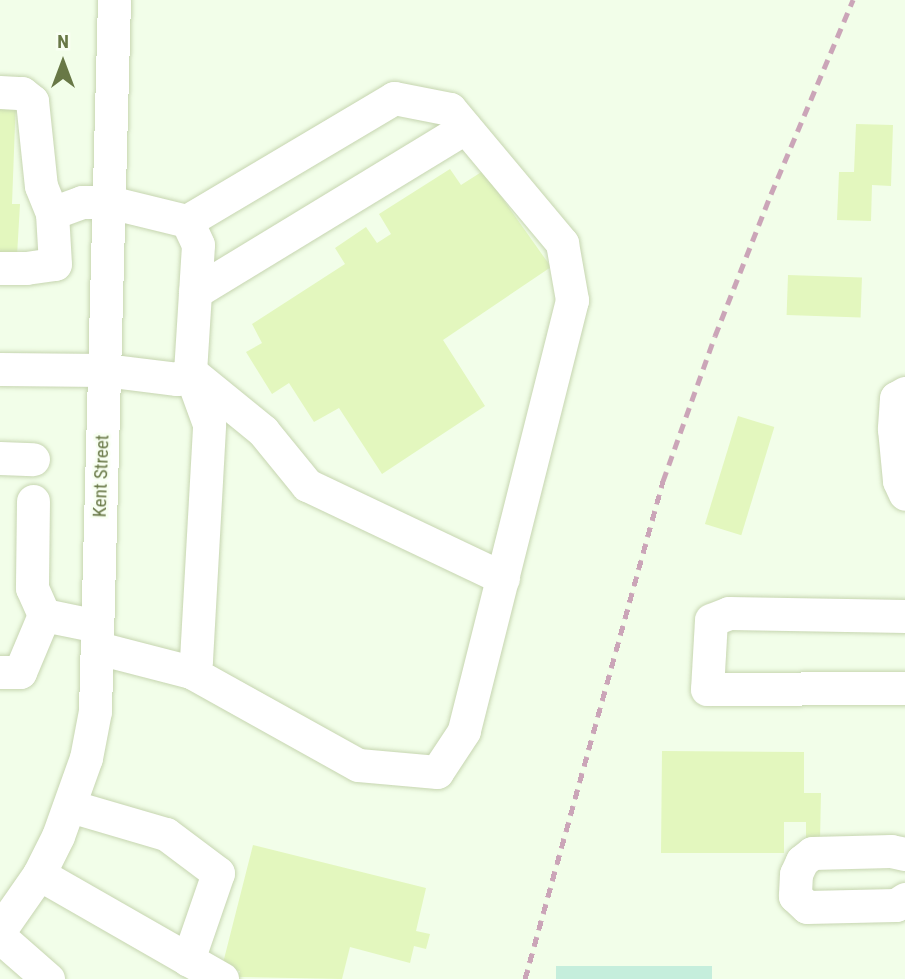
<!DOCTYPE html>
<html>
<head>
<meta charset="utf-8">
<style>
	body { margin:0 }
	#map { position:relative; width:905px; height:979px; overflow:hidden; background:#f2fee9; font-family:"Roboto Condensed",sans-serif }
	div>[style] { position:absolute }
	.green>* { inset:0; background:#c5eedc; transform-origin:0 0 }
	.building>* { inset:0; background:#e3f7be; transform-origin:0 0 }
	.roads { filter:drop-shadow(0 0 2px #c6d5b0) drop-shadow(0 0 2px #c6d5b0) }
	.minor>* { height:33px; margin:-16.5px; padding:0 16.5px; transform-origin:16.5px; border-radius:16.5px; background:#fff }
	.rail>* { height:5px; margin-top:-2.5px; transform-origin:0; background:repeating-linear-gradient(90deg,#cba5b8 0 10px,transparent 0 17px) }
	span { translate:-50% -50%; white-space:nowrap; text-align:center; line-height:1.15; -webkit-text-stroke:5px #f8fff2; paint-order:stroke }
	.street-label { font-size:19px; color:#687846 }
	.north { position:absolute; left:28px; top:28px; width:70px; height:70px; -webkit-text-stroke:5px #f8fff2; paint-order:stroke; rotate:0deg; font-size:19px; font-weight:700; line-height:28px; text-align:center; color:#687846 }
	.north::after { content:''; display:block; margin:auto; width:24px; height:32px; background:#687846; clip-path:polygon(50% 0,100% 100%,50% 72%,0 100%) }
</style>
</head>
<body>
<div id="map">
	<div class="green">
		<i style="left:556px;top:966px;width:156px;height:14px"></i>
	</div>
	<div class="building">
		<i style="clip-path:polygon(0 97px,16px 98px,12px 204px,20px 204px,17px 256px,0 256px)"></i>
		<i style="clip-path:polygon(856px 124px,893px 125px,891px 186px,872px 185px,871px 221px,837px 220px,839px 172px,854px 172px)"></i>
		<i style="clip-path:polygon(450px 169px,461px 185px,483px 171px,551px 267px,443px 340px,485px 406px,382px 474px,339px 408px,314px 422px,289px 383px,272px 394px,246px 352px,262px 343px,252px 324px,345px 264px,335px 248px,366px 227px,377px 243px,391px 234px,379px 214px)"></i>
		<i style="left:788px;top:275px;width:74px;height:40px;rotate:2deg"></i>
		<i style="left:738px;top:416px;width:38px;height:113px;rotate:17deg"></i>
		<i style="clip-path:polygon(662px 751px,804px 752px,804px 793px,821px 793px,820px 841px,806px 841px,806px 822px,784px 822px,784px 853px,661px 853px)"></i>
		<i style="clip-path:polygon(253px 845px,426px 888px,416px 931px,430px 934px,426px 949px,414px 946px,410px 963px,350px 947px,342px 979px,238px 977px,240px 971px,222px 967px)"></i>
	</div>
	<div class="roads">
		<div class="minor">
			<i style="left:0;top:92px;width:22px;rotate:3deg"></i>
			<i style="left:22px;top:93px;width:13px;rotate:39deg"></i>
			<i style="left:32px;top:101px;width:85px;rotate:84deg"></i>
			<i style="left:41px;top:186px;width:29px;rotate:68deg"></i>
			<i style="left:187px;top:221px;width:241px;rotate:-30.7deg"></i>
			<i style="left:394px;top:98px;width:57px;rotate:11.1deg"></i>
			<i style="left:450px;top:109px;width:175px;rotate:50.1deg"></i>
			<i style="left:562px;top:243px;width:58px;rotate:80deg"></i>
			<i style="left:572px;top:300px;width:444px;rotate:104.1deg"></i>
			<i style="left:464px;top:731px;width:49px;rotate:123.4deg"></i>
			<i style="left:437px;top:772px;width:79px;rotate:-174.9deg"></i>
			<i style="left:358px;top:765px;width:191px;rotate:-150.9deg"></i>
			<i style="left:0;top:268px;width:26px"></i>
			<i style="left:26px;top:268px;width:29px;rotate:-8deg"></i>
			<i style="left:55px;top:264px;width:51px;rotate:-93.4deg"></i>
			<i style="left:52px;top:213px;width:32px;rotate:-20deg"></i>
			<i style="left:82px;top:202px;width:27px"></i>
			<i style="left:109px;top:202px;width:80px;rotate:13.7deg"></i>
			<i style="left:187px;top:221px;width:26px;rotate:65deg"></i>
			<i style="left:198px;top:245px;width:127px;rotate:93.6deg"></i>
			<i style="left:190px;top:372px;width:15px;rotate:152deg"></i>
			<i style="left:177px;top:379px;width:74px;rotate:-173deg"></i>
			<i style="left:104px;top:370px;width:104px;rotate:-179.4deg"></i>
			<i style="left:195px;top:292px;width:316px;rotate:-31.3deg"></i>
			<i style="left:192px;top:373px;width:92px;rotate:39.2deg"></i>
			<i style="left:263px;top:431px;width:70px;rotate:50.8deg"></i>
			<i style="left:307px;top:485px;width:217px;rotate:25.4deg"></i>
			<i style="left:905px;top:393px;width:10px;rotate:151deg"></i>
			<i style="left:896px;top:398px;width:31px;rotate:94deg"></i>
			<i style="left:894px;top:429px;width:52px;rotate:84.5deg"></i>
			<i style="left:899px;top:481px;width:14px;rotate:65deg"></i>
			<i style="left:0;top:458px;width:33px;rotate:2deg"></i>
			<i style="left:33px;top:501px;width:87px;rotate:90.7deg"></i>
			<i style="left:32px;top:588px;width:30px;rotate:66deg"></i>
			<i style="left:44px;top:615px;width:54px;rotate:11.7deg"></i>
			<i style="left:905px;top:616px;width:176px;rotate:-179deg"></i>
			<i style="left:729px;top:613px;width:19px;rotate:159deg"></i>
			<i style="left:711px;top:620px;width:69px;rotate:93.3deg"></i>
			<i style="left:707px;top:689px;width:198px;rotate:-0.3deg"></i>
			<i style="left:98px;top:648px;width:96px;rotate:14.5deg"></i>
			<i style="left:191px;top:672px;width:13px;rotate:-67deg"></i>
			<i style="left:196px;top:660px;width:236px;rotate:-86.8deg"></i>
			<i style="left:209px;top:424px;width:55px;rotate:-110.1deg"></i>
			<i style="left:0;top:672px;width:20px"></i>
			<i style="left:20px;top:672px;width:62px;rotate:-67.2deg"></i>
			<i style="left:70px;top:806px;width:100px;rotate:16.3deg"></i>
			<i style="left:166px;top:834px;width:65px;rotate:36.9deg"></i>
			<i style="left:218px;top:873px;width:92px;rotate:109deg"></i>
			<i style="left:905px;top:854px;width:14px;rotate:-168deg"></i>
			<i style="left:891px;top:851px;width:79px;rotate:178.5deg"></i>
			<i style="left:812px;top:853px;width:13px;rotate:141deg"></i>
			<i style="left:802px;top:861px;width:14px;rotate:115deg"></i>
			<i style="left:796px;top:874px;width:22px;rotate:93deg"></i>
			<i style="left:795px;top:896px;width:16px;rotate:43deg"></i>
			<i style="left:807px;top:907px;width:89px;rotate:-1.3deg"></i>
			<i style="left:896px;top:905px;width:11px;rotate:-34deg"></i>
			<i style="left:39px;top:874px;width:211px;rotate:29.8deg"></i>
			<i style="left:0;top:930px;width:68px;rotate:-55.1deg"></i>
			<i style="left:39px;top:874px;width:42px;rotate:-63.4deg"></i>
			<i style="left:58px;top:836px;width:83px;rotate:-70.3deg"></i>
			<i style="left:86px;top:758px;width:48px;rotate:-79.2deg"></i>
			<i style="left:95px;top:711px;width:711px;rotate:-88.47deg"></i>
			<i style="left:0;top:937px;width:64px;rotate:41.2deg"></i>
		</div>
	</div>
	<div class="rail">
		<i style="left:525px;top:979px;width:517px;rotate:-74.51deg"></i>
		<i style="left:663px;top:481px;width:154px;rotate:-70.3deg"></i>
		<i style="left:715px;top:336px;width:153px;rotate:-68.5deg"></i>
		<i style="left:771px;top:194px;width:211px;rotate:-67.1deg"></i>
	</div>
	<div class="street-label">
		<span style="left:101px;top:476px;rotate:-88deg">Kent Street</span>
	</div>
	<div class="north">N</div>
</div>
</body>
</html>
